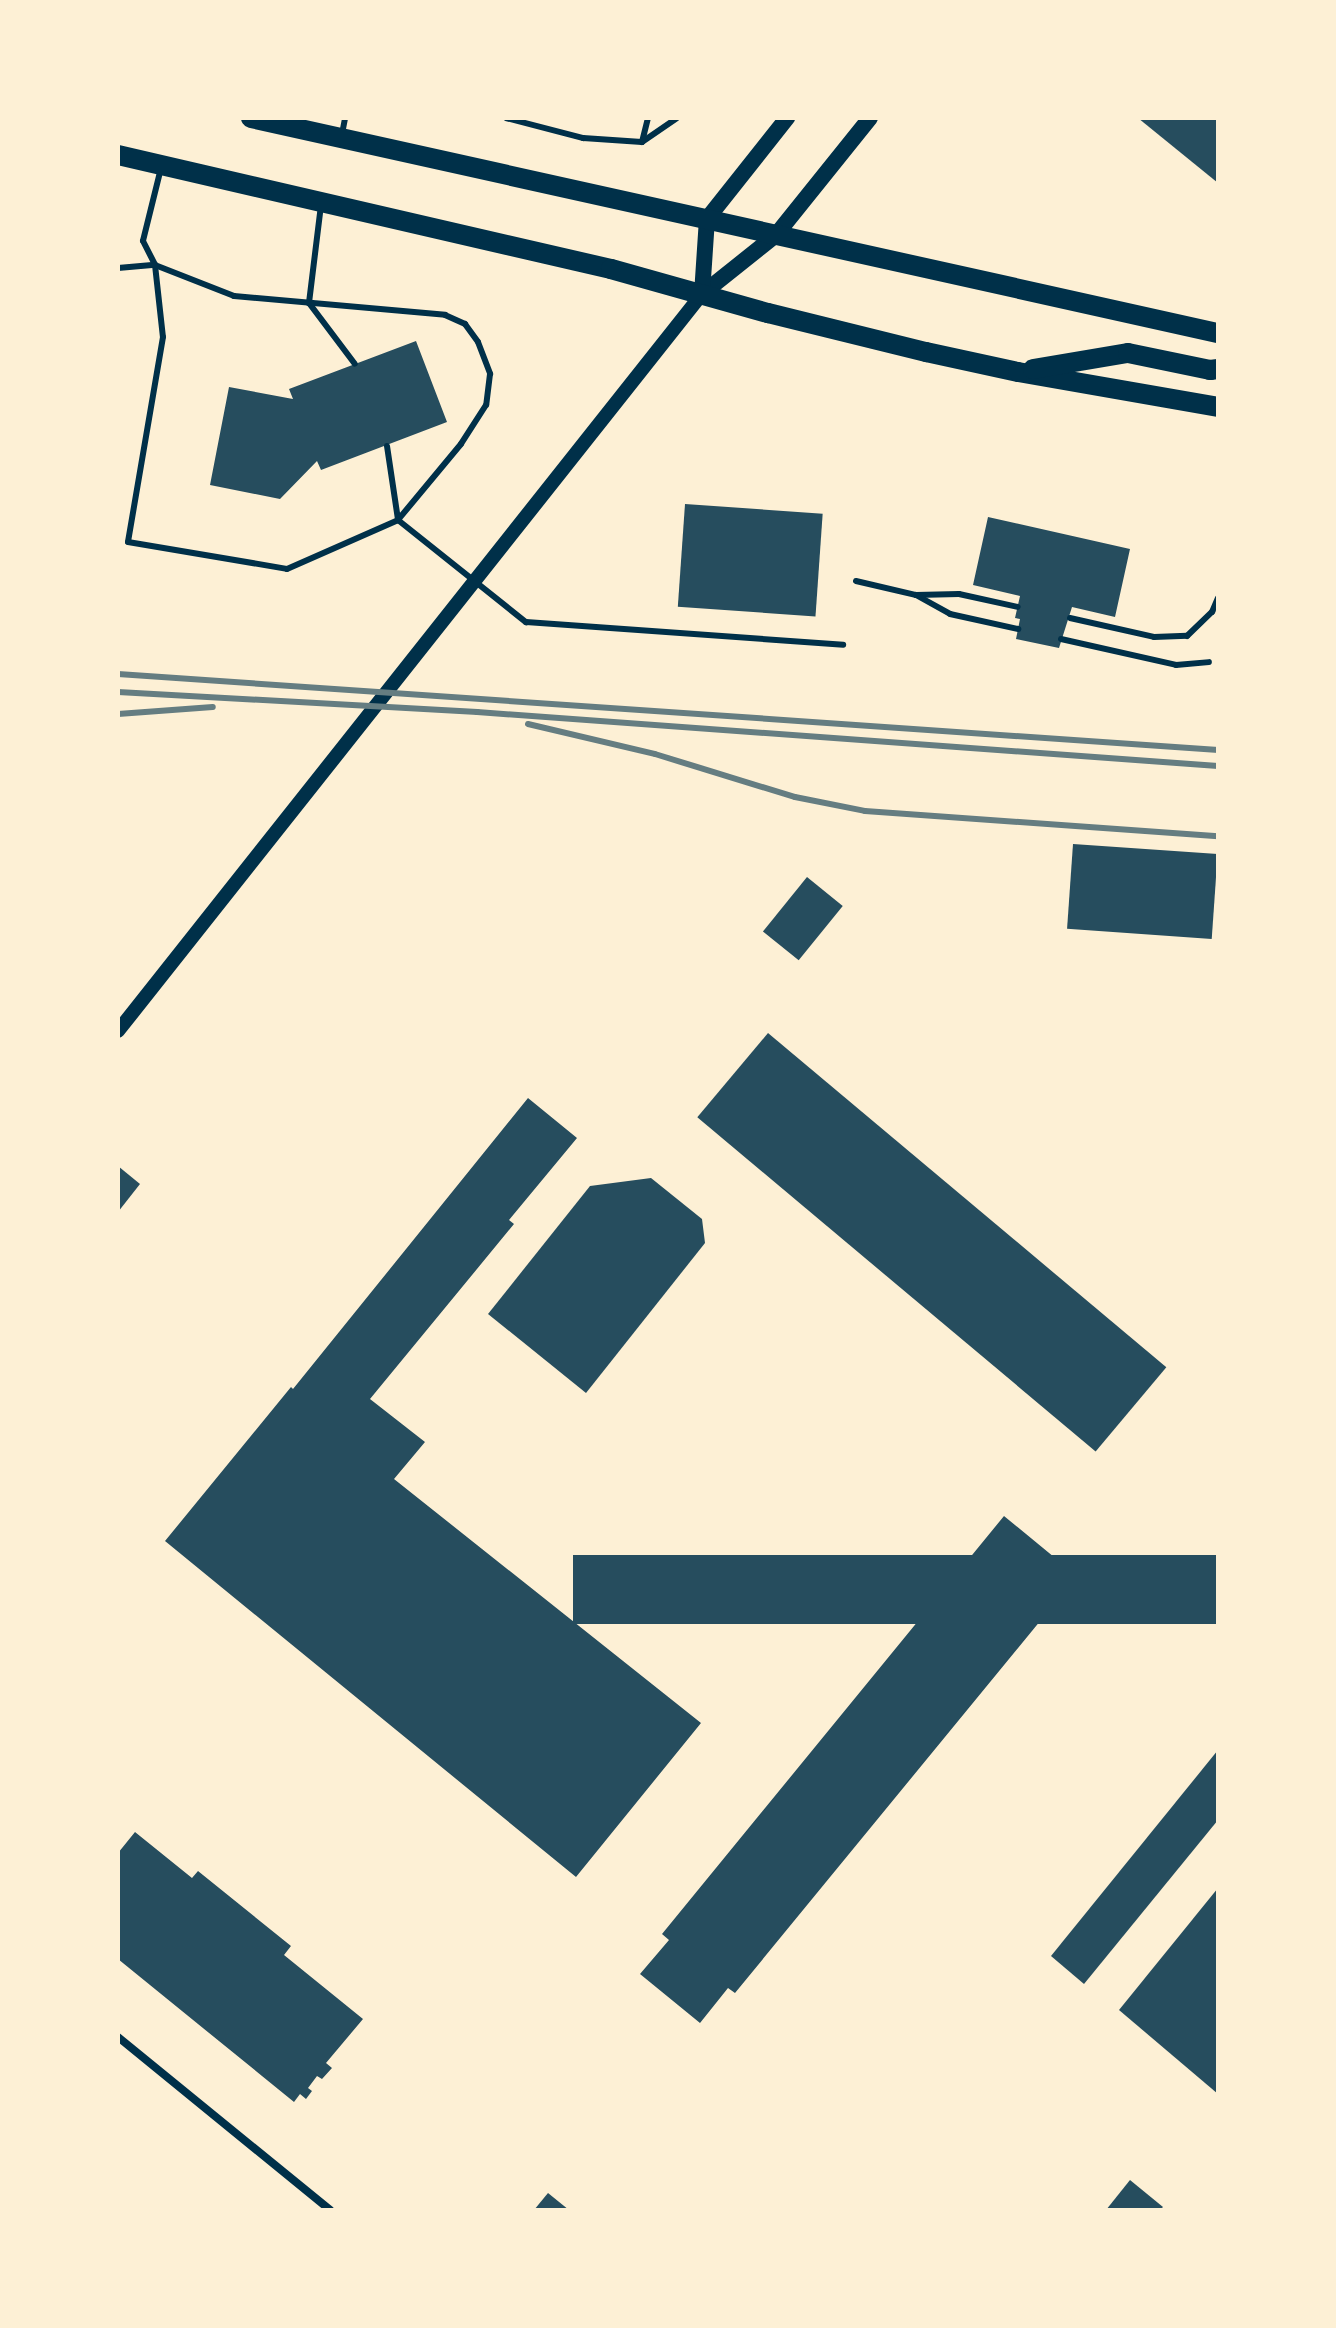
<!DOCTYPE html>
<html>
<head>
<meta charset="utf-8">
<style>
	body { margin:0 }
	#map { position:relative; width:1336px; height:2328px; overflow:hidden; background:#fdf0d5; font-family:Spectral,serif }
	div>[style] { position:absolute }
	.building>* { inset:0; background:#264d5e; transform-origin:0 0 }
	.service>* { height:6px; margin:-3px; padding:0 3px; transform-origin:3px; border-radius:3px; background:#003049 }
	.minor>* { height:8px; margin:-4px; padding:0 4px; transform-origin:4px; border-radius:4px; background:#003049 }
	.tertiary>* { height:14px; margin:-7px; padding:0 7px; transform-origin:7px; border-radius:7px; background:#003049 }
	.secondary>* { height:16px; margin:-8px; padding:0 8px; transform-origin:8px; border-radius:8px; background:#003049 }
	.primary>* { height:20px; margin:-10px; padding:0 10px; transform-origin:10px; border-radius:10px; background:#003049 }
	.rail>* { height:6px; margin:-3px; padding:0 3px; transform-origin:3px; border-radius:3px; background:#657d81 }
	span { translate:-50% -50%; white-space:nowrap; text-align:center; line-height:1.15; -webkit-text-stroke:8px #fdf0d5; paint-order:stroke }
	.frame { position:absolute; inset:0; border:120px solid #fdf0d5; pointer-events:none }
</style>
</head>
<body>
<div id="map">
	<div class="building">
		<i style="clip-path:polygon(1138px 118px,1218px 118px,1218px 183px)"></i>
		<i style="clip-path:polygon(416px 341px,447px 422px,321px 470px,317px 461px,280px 499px,210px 485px,229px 387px,293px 399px,289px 389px)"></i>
		<i style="left:685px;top:504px;width:138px;height:103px;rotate:4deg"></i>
		<i style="clip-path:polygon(988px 517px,1130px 549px,1115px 617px,1072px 607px,1059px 648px,1016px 639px,1020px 619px,1015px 618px,1020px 596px,973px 585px)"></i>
		<i style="left:1073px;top:844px;width:145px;height:85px;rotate:4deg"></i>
		<i style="left:807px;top:877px;width:46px;height:70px;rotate:39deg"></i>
		<i style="left:768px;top:1033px;width:520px;height:110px;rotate:40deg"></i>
		<i style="clip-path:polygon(528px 1098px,577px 1138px,509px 1220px,514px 1224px,370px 1399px,425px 1442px,394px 1479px,701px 1723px,576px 1877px,165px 1541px,291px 1387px,293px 1389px)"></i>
		<i style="clip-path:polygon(118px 1166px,140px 1184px,118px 1212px)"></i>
		<i style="clip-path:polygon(651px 1178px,702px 1219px,705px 1243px,586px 1393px,488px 1314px,590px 1186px)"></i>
		<i style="clip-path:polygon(1004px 1516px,1077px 1576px,735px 1993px,728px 1988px,700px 2023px,640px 1974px,669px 1940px,662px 1934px)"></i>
		<i style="left:1218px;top:1555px;width:69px;height:645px;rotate:90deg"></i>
		<i style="clip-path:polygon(1218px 1750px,1218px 1820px,1084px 1984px,1051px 1956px)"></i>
		<i style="clip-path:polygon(135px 1832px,192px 1878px,198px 1871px,291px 1946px,284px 1955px,363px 2019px,326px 2063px,332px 2068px,322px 2079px,317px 2076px,308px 2088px,312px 2091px,306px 2099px,300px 2094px,294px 2102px,118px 1959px,118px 1853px)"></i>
		<i style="clip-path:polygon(1218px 1888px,1218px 2094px,1119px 2010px)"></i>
		<i style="clip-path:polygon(1130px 2180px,1163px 2207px,1160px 2210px,1106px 2210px)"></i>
		<i style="clip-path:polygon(548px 2193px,569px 2210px,534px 2210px)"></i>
	</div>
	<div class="service">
		<i style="left:506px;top:118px;width:80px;rotate:14.6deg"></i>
		<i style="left:583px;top:138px;width:59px;rotate:3.9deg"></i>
		<i style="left:642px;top:142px;width:42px;rotate:-34.4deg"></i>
		<i style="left:342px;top:134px;width:16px;rotate:-79deg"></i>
		<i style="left:642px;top:142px;width:25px;rotate:-76deg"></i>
		<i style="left:161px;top:168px;width:75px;rotate:103.9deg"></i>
		<i style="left:143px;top:241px;width:27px;rotate:63deg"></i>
		<i style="left:155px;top:265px;width:72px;rotate:83.7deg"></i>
		<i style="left:163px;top:337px;width:208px;rotate:99.7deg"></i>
		<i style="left:128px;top:542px;width:161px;rotate:9.6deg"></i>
		<i style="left:287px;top:569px;width:121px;rotate:-23.8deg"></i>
		<i style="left:398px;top:520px;width:164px;rotate:38.6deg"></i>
		<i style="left:526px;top:622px;width:318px;rotate:4.1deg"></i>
		<i style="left:321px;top:205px;width:99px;rotate:97deg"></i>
		<i style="left:309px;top:303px;width:76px;rotate:53deg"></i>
		<i style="left:118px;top:268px;width:37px;rotate:-5deg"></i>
		<i style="left:155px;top:265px;width:85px;rotate:21.4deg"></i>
		<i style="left:234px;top:296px;width:212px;rotate:5.1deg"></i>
		<i style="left:445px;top:315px;width:22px;rotate:24deg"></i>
		<i style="left:465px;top:324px;width:22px;rotate:54deg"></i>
		<i style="left:478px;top:342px;width:34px;rotate:69deg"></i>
		<i style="left:490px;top:374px;width:31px;rotate:97deg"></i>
		<i style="left:486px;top:405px;width:46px;rotate:122.7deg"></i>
		<i style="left:461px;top:444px;width:99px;rotate:129.7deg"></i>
		<i style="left:387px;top:446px;width:75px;rotate:81.5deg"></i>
		<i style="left:856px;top:581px;width:62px;rotate:13.1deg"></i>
		<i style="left:916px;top:595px;width:43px;rotate:-1.3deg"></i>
		<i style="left:959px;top:594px;width:60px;rotate:12.4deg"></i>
		<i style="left:916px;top:595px;width:39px;rotate:29deg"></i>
		<i style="left:950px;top:614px;width:70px;rotate:12.4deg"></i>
		<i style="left:1070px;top:618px;width:86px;rotate:12.7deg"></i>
		<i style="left:1154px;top:637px;width:33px;rotate:-2deg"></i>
		<i style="left:1187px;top:636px;width:35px;rotate:-44deg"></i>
		<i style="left:1212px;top:612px;width:15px;rotate:-67deg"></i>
		<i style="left:1061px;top:639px;width:118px;rotate:12.7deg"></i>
		<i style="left:1176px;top:665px;width:33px;rotate:-5deg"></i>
	</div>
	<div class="minor">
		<i style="left:118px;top:2037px;width:274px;rotate:39.2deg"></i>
	</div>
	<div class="tertiary">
		<i style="left:118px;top:1031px;width:940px;rotate:-51.61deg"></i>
	</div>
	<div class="secondary">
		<i style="left:702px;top:294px;width:95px;rotate:-38.6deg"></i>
		<i style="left:776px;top:235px;width:150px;rotate:-51.2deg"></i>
		<i style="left:702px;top:294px;width:75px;rotate:-86.2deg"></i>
		<i style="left:707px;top:219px;width:129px;rotate:-51.6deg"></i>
	</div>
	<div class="primary">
		<i style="left:251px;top:118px;width:991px;rotate:12.54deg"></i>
		<i style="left:118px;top:155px;width:506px;rotate:13.02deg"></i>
		<i style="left:611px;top:269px;width:163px;rotate:15.7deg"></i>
		<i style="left:768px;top:313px;width:163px;rotate:13.9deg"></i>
		<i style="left:926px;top:352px;width:94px;rotate:12.3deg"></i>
		<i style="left:1018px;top:372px;width:203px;rotate:9.9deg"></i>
		<i style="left:1033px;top:369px;width:96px;rotate:-9.6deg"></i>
		<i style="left:1128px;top:353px;width:84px;rotate:11.7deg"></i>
		<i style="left:1210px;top:370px;width:8px;rotate:-7deg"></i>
	</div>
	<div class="rail">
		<i style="left:118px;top:674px;width:1103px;rotate:3.95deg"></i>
		<i style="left:118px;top:692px;width:360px;rotate:3.2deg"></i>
		<i style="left:477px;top:712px;width:743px;rotate:4.17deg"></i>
		<i style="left:118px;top:714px;width:95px;rotate:-4.2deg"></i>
		<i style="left:528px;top:724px;width:130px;rotate:13.3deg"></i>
		<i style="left:655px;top:754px;width:146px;rotate:17.1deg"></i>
		<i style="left:795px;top:797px;width:71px;rotate:11.3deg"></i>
		<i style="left:865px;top:811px;width:354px;rotate:4.1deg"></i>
	</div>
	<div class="frame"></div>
</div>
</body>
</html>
